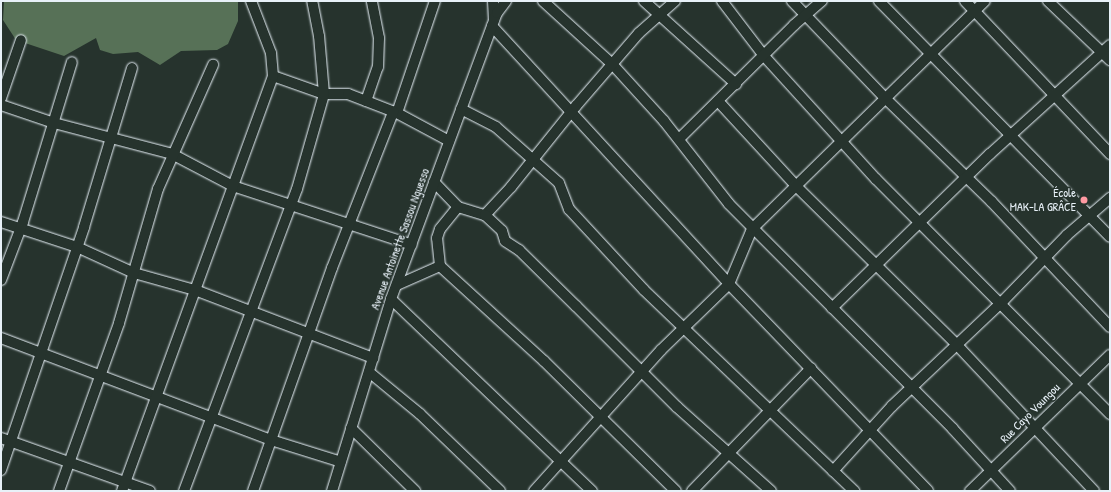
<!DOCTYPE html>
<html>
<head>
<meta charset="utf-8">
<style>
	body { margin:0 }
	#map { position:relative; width:1111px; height:492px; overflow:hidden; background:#26332d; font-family:"Patrick Hand",sans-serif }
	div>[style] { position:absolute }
	.green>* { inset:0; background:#577157 }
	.roads { filter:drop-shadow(0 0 1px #e8f1f8) drop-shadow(0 0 1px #e8f1f8) }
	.minor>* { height:10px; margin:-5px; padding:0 5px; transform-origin:5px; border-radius:5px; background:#26332d }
	.dots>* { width:11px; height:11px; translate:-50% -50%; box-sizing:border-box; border:2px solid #26332d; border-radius:50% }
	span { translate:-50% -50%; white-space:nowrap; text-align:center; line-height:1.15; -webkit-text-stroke:3px #26332d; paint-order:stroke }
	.poi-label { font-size:12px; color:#e8f1f8 }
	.right { translate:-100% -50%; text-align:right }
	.street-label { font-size:12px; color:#e8f1f8 }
	.frame { position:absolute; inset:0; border:2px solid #e8f1f8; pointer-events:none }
</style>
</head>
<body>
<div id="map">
	<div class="green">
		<i style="clip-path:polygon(4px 1px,238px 1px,238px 21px,228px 44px,217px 50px,181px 51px,160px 65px,138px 52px,113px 54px,100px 50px,96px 38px,64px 56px,16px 40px,3px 20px)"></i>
	</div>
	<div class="roads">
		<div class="minor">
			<i style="left:493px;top:1px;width:19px;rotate:87deg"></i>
			<i style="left:543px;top:1px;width:95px;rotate:42.4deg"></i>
			<i style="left:613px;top:65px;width:76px;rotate:47.7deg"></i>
			<i style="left:664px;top:121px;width:105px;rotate:51.9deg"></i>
			<i style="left:729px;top:204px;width:317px;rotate:45.1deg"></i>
			<i style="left:953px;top:429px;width:84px;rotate:47.4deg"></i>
			<i style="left:644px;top:1px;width:124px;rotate:42.1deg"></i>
			<i style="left:722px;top:1px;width:69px;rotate:52.6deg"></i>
			<i style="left:764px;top:56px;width:166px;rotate:47.7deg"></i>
			<i style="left:876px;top:179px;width:332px;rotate:45.1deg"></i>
			<i style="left:792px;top:1px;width:134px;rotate:46.2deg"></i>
			<i style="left:885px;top:98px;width:148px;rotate:44.2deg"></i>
			<i style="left:991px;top:201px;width:173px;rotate:46.6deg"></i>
			<i style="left:879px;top:1px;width:330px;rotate:45.6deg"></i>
			<i style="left:965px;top:1px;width:211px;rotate:46.5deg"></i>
			<i style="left:1048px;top:1px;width:86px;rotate:43.6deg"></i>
			<i style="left:492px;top:26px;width:350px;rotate:47.4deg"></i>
			<i style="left:729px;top:284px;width:287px;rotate:46.1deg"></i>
			<i style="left:273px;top:76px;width:54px;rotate:19.4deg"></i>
			<i style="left:324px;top:94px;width:24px"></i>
			<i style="left:348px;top:94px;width:53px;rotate:21.2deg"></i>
			<i style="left:397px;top:113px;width:59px;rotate:28.3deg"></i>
			<i style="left:1px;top:98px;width:61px;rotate:-71deg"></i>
			<i style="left:366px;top:101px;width:36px;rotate:-71deg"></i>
			<i style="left:378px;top:67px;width:29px;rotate:-88deg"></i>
			<i style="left:379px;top:38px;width:38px;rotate:-101deg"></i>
			<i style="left:718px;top:101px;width:117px;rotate:47.4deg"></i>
			<i style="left:797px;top:187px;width:225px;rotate:44.6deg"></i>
			<i style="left:957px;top:345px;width:200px;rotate:46.8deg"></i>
			<i style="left:1px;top:105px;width:56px;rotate:18.8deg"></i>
			<i style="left:54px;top:123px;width:122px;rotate:14.7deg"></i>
			<i style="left:172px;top:154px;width:69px;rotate:27.7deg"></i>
			<i style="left:233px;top:186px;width:188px;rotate:18.2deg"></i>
			<i style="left:461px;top:109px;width:39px;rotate:27deg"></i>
			<i style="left:496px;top:127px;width:84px;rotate:41.6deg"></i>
			<i style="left:559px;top:183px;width:28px;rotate:69deg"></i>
			<i style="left:569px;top:209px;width:110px;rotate:47.2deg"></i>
			<i style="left:644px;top:290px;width:291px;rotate:43.7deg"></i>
			<i style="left:397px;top:113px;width:118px;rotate:-71.3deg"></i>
			<i style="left:679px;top:139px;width:162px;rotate:-44.7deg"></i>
			<i style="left:794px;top:25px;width:37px;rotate:-41deg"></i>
			<i style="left:434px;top:182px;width:35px;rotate:46deg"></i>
			<i style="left:458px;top:207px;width:28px;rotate:17deg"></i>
			<i style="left:485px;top:215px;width:38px;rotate:-47deg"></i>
			<i style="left:511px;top:187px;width:104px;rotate:-51.3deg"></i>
			<i style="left:576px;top:106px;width:96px;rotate:-49.2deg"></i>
			<i style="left:639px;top:33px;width:48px;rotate:-41.6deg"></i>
			<i style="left:485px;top:215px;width:23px;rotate:43deg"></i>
			<i style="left:502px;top:231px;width:10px;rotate:73deg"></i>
			<i style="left:505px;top:241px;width:17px;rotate:33deg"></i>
			<i style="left:519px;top:250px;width:80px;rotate:44.5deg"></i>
			<i style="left:576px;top:306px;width:143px;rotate:45deg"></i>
			<i style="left:677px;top:407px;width:126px;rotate:41.8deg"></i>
			<i style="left:1px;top:222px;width:80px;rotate:18.2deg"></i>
			<i style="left:77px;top:247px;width:63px;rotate:24.5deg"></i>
			<i style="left:134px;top:273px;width:63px;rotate:15.6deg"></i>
			<i style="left:195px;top:290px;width:191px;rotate:20.9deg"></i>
			<i style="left:440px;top:266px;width:141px;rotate:42.4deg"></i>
			<i style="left:544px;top:361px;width:185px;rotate:44.6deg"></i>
			<i style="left:1px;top:280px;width:62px;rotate:-69.2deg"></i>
			<i style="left:23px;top:222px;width:167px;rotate:-73deg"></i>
			<i style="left:397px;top:285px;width:47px;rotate:-23.8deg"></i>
			<i style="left:440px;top:266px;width:28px;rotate:-96deg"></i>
			<i style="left:437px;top:238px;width:9px;rotate:-72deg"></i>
			<i style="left:440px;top:229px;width:28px;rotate:-51deg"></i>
			<i style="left:391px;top:299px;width:278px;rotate:43.7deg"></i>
			<i style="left:832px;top:308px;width:221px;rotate:-44.3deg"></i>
			<i style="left:990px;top:154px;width:162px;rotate:-42.2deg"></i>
			<i style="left:1px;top:338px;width:289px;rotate:20.7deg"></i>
			<i style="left:271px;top:440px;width:73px;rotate:17.4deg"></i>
			<i style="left:369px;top:372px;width:66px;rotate:39.5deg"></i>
			<i style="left:420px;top:414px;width:111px;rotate:43.9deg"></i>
			<i style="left:351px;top:428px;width:90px;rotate:44.5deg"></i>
			<i style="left:1px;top:438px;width:158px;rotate:19.6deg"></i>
			<i style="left:1px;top:470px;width:257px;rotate:-71.1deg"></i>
			<i style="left:84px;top:227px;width:166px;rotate:-73.2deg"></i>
			<i style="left:833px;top:471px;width:88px;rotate:-47.8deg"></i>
			<i style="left:892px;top:406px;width:153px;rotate:-43.4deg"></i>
			<i style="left:1003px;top:301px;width:92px;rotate:-45.9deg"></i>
			<i style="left:1067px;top:235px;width:57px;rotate:-40.7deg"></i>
			<i style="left:59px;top:491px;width:178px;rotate:-70.3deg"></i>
			<i style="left:119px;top:323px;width:140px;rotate:-73.8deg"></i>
			<i style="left:158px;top:189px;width:136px;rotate:-66.1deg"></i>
			<i style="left:122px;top:491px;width:442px;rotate:-70deg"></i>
			<i style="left:273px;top:76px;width:23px;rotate:-95deg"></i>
			<i style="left:271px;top:53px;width:56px;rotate:-111deg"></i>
			<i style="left:184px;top:491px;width:322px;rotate:-69.5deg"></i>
			<i style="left:297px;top:189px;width:99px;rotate:-74.1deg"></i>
			<i style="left:324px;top:94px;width:58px;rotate:-94.9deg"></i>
			<i style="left:319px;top:36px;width:36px;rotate:-101deg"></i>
			<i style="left:253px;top:491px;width:237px;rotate:-70.5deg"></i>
			<i style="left:332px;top:268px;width:168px;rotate:-68.6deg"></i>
			<i style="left:332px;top:491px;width:201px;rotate:-72.9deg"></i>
			<i style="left:391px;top:299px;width:305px;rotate:-69.7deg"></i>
			<i style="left:497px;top:13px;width:15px;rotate:-53deg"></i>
			<i style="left:534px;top:491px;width:190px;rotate:-48deg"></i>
			<i style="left:661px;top:350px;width:95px;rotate:-44.1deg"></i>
			<i style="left:729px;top:284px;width:60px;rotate:-67.3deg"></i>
			<i style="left:752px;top:229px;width:326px;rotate:-44.4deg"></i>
			<i style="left:692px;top:491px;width:171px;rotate:-45.9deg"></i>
			<i style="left:970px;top:491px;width:195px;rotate:-44.2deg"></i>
		</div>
	</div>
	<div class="dots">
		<i style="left:1084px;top:200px;background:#ff9aa2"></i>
	</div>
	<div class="poi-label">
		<span class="right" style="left:1076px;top:200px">École<br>MAK-LA GRÂCE</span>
	</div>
	<div class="street-label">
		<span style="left:400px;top:239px;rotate:-70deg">Avenue Antoinette Sassou Nguesso</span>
		<span style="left:1030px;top:413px;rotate:-45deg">Rue Cayo Voungou</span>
	</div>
	<div class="frame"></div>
</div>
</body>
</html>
